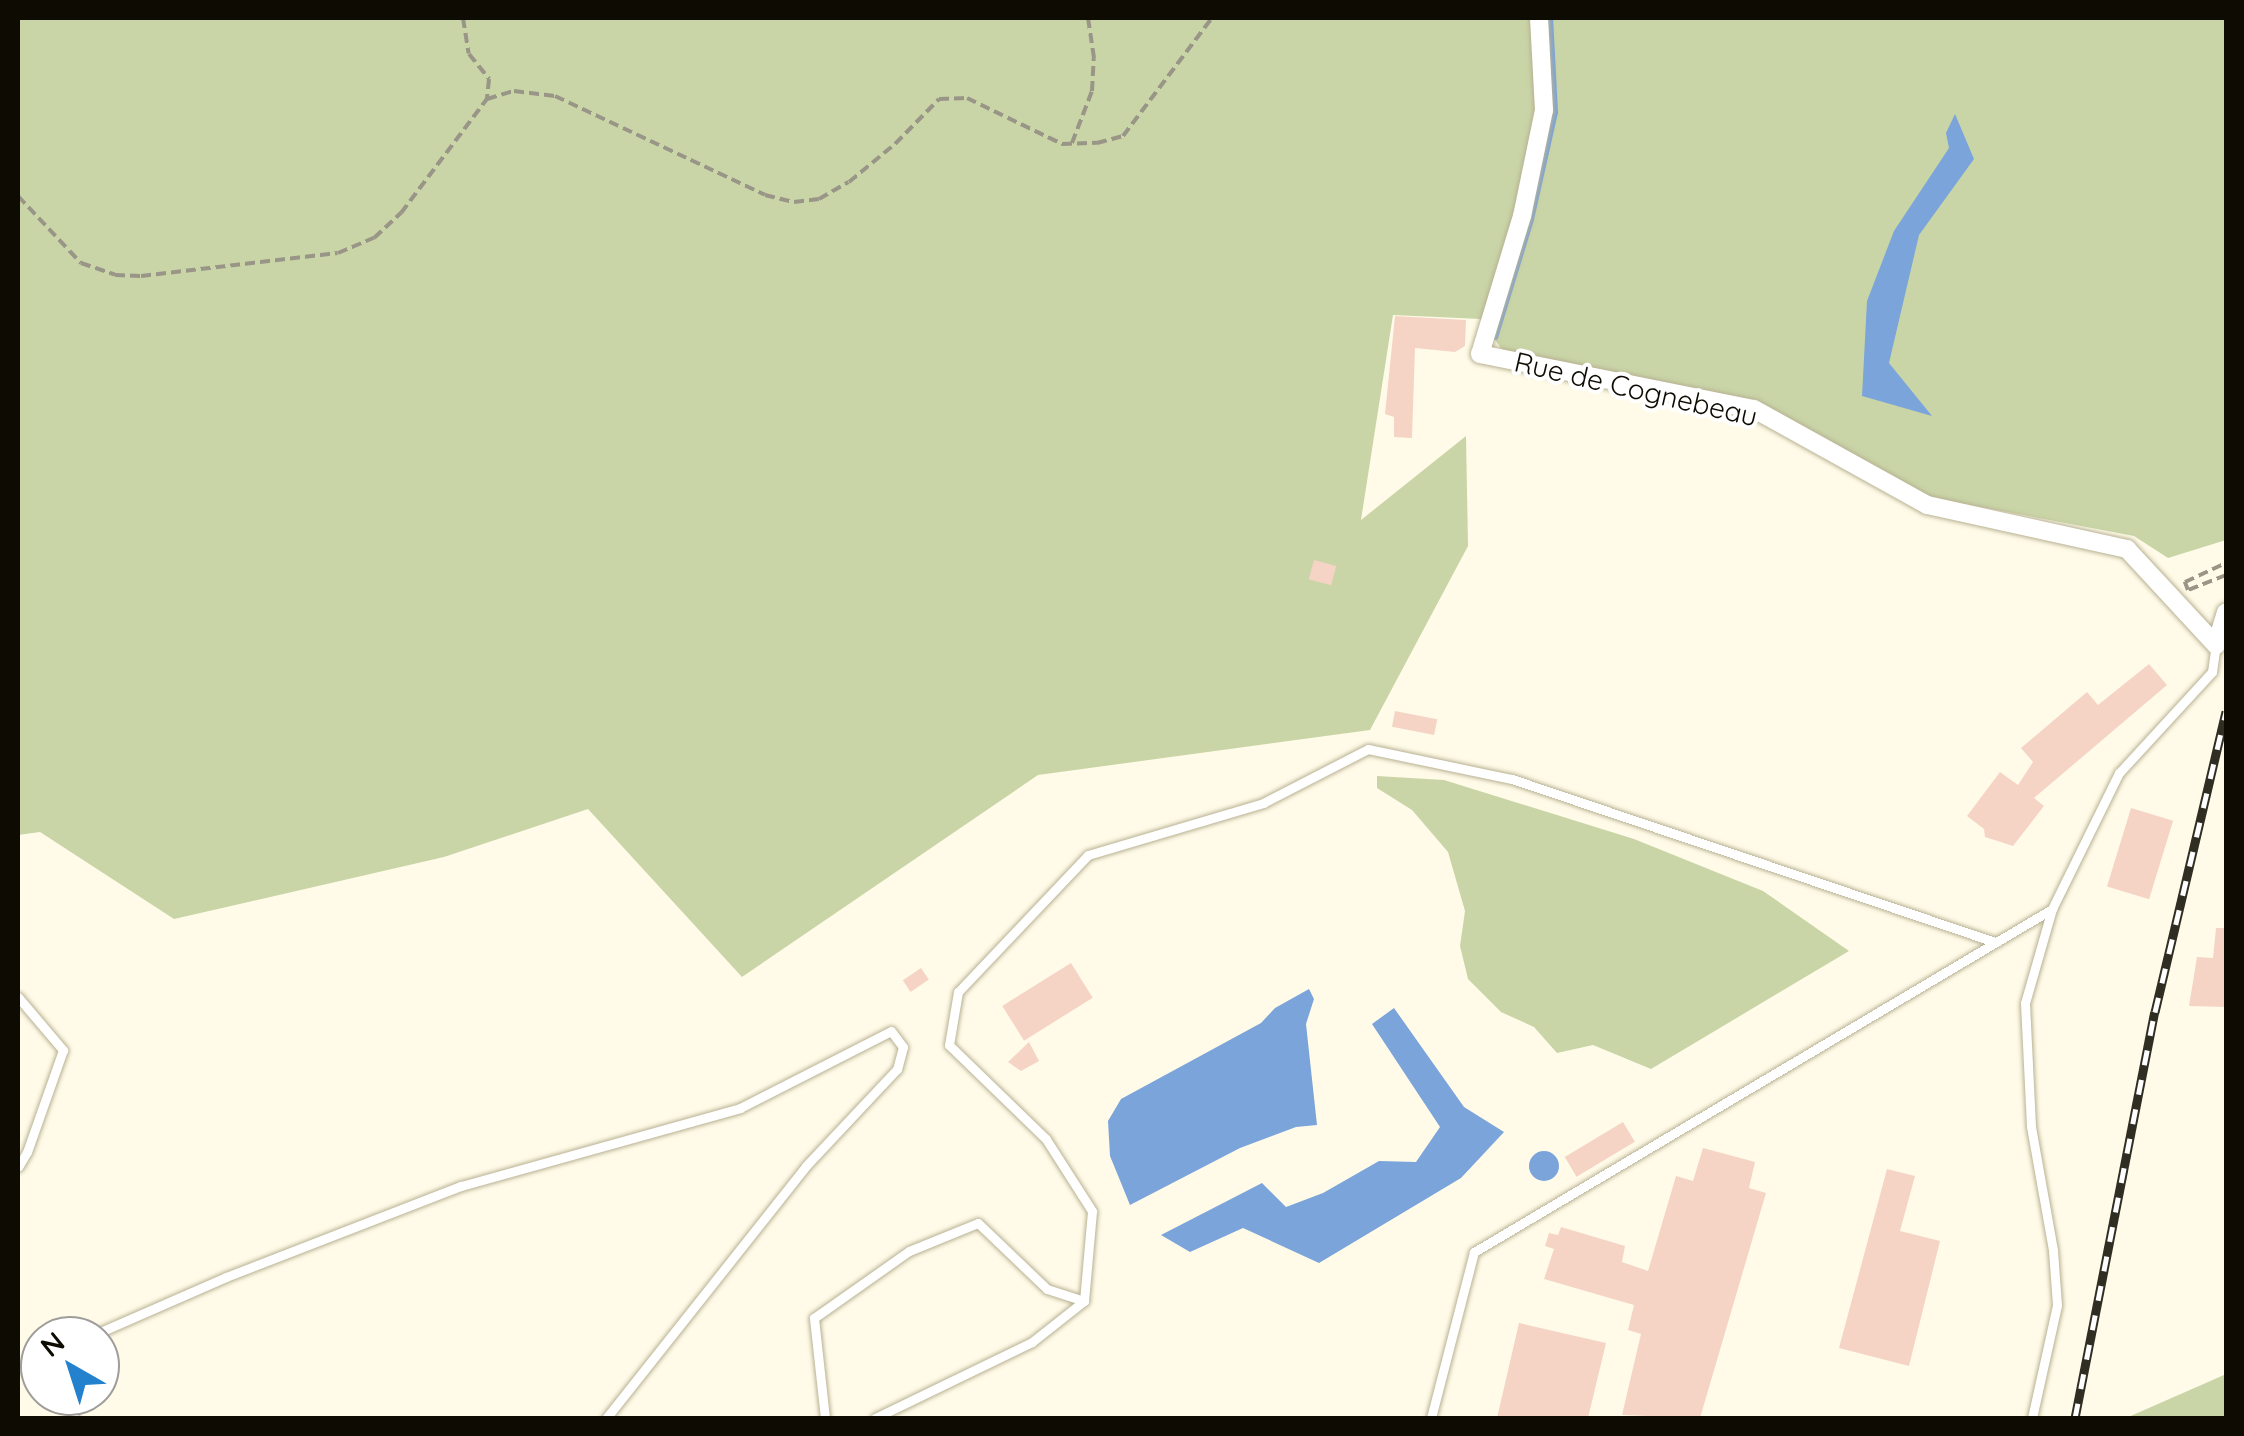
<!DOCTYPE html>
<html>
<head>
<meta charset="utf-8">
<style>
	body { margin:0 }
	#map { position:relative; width:2244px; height:1436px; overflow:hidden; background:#fffbe8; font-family:Quicksand,sans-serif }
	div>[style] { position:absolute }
	.green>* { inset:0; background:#c9d5a7 }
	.water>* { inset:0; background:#7aa4da }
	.round { border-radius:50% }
	.stream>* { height:5px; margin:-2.5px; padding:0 2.5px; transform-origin:2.5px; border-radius:2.5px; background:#7aa4da }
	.building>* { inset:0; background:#f5d4c5; transform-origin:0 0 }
	.path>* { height:4px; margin-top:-2px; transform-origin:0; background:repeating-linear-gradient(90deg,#999587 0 10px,transparent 0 15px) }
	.roads { filter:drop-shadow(0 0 2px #b8b193) drop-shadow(0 0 2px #b8b193) }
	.service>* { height:9px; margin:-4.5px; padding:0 4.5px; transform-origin:4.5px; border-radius:4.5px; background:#fff }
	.minor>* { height:18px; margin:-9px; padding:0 9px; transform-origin:9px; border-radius:9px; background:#fff }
	.rail>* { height:9px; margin-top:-4.5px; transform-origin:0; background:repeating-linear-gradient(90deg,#fff 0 15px,#302d23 0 30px); box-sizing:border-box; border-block:2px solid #302d23 }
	span { translate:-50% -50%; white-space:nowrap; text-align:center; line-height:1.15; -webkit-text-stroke:8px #fff; paint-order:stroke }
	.street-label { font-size:28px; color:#0e0b03 }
	.frame { position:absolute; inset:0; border:20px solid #0e0b03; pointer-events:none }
	.north { position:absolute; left:20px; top:1316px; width:100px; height:100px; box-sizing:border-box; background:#fff; border:2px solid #9f9d9a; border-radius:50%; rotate:321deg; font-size:28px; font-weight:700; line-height:40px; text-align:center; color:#0e0b03 }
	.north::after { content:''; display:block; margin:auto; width:35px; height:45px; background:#2381cd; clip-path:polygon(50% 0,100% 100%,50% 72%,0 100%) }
</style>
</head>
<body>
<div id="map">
	<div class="green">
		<i style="clip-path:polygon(18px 18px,2226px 18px,2226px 540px,2168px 558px,2134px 536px,1928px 497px,1755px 403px,1503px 351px,1480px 319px,1393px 315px,1361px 520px,1466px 436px,1468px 546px,1370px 730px,1038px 775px,742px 977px,588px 809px,444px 857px,174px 919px,40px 832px,18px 835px)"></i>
		<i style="clip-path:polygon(1377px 776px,1444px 780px,1634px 839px,1763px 891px,1849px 951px,1651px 1069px,1593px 1045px,1557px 1053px,1534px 1027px,1501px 1012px,1468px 979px,1460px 946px,1465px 911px,1448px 852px,1412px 810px,1377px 788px)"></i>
		<i style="clip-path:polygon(2224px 1375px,2226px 1418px,2126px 1418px)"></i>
	</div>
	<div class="water">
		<i style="clip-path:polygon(1955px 114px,1974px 159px,1919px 235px,1889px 363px,1932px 416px,1862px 396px,1867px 301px,1894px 231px,1949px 148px,1946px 133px)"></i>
		<i style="clip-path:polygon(1309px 989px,1314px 999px,1306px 1024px,1317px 1125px,1296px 1127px,1240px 1148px,1130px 1205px,1110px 1156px,1108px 1121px,1121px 1099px,1261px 1023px,1275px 1008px)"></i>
		<i style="clip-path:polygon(1394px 1008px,1464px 1107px,1504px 1132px,1461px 1178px,1319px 1263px,1243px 1228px,1190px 1252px,1161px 1235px,1262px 1183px,1286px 1207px,1323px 1193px,1379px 1161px,1416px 1162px,1440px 1127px,1372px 1024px)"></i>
		<i class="round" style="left:1529px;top:1151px;width:30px;height:30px"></i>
	</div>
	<div class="stream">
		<i style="left:1495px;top:337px;width:123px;rotate:-73deg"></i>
		<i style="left:1531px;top:219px;width:110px;rotate:-77.4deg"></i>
		<i style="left:1555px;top:112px;width:94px;rotate:-93deg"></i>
	</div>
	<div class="building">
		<i style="clip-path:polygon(1395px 316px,1466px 320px,1465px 346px,1455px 352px,1415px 348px,1412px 438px,1394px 437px,1394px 417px,1385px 414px)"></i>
		<i style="left:1314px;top:560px;width:23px;height:20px;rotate:15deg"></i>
		<i style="clip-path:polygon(2149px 664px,2167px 685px,2034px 798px,2044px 806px,2013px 846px,1985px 837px,1984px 829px,1967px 816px,2000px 772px,2018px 785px,2033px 762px,2021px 748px,2087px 692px,2098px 705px)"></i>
		<i style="left:1395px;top:711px;width:43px;height:16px;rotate:11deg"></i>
		<i style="left:2131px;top:808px;width:44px;height:82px;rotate:17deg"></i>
		<i style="clip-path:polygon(2216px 928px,2226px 928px,2226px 1007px,2189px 1006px,2197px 957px,2213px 958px)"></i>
		<i style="left:1071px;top:963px;width:41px;height:81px;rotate:58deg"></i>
		<i style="left:921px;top:968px;width:14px;height:22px;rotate:56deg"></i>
		<i style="clip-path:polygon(1029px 1042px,1039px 1061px,1021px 1071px,1008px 1062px)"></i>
		<i style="left:1623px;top:1122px;width:23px;height:68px;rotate:59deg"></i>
		<i style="clip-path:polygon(1703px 1148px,1755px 1162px,1749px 1188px,1766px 1193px,1700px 1418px,1622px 1415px,1641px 1334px,1628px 1330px,1634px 1305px,1544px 1279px,1554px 1249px,1545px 1246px,1549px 1233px,1558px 1235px,1561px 1227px,1625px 1246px,1622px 1262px,1648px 1271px,1676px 1176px,1693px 1181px)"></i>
		<i style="clip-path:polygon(1887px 1169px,1915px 1176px,1900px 1231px,1940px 1241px,1909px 1366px,1839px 1348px)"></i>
		<i style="clip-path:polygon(1519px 1323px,1606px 1343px,1588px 1418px,1497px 1418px)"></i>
	</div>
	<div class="path">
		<i style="left:463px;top:18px;width:36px;rotate:81deg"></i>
		<i style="left:469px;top:54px;width:32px;rotate:51deg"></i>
		<i style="left:489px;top:79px;width:20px;rotate:96deg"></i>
		<i style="left:1072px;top:143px;width:56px;rotate:-69deg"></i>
		<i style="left:1092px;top:91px;width:33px;rotate:-87deg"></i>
		<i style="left:1094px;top:58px;width:40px;rotate:-98.5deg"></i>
		<i style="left:18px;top:196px;width:92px;rotate:46.8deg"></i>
		<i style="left:81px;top:263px;width:36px;rotate:19deg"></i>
		<i style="left:115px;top:275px;width:26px;rotate:2deg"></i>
		<i style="left:141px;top:276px;width:198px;rotate:-6.7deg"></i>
		<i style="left:338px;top:253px;width:39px;rotate:-23deg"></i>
		<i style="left:374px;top:238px;width:37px;rotate:-43deg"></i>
		<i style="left:401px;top:213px;width:143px;rotate:-53deg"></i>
		<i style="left:487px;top:99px;width:28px;rotate:-17deg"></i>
		<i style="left:514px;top:91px;width:41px;rotate:7deg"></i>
		<i style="left:555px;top:96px;width:232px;rotate:25.2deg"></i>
		<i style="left:765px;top:195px;width:30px;rotate:14deg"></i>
		<i style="left:794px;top:202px;width:25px;rotate:-7deg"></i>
		<i style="left:819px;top:199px;width:34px;rotate:-30deg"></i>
		<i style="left:849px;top:182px;width:60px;rotate:-39.6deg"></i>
		<i style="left:895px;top:144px;width:63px;rotate:-45.6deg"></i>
		<i style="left:939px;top:99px;width:28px;rotate:-2deg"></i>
		<i style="left:967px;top:98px;width:106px;rotate:25.8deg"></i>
		<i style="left:1062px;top:144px;width:35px;rotate:-2deg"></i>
		<i style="left:1097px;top:143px;width:27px;rotate:-15deg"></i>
		<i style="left:1123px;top:136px;width:148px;rotate:-53deg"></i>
		<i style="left:2226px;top:575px;width:41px;rotate:158.5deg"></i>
		<i style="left:2188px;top:590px;width:9px;rotate:-111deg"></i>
		<i style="left:2185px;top:582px;width:45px;rotate:-24.9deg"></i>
	</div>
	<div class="roads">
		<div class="service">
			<i style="left:18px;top:997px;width:70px;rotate:49.7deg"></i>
			<i style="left:63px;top:1050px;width:108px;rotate:109.4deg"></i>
			<i style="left:27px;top:1152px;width:17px;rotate:121deg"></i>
			<i style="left:91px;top:1336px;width:147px;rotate:-23.6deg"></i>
			<i style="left:226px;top:1277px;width:252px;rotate:-21.2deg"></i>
			<i style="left:461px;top:1186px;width:290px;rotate:-15.6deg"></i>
			<i style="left:740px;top:1108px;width:169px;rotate:-27deg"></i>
			<i style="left:891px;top:1031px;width:20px;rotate:53deg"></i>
			<i style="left:903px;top:1047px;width:23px;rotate:105deg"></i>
			<i style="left:897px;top:1069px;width:133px;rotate:133.2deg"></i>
			<i style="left:806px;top:1166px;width:322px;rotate:128.4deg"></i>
			<i style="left:18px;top:1368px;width:24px;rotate:-24deg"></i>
			<i style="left:72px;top:1396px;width:22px;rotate:87deg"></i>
			<i style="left:825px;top:1418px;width:101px;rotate:-96.3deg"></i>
			<i style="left:814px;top:1318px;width:116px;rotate:-35.2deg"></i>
			<i style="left:909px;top:1251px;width:74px;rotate:-22.1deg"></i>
			<i style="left:978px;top:1223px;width:95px;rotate:43.7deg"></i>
			<i style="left:1047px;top:1289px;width:39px;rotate:18deg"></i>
			<i style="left:1084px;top:1301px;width:90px;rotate:-84.9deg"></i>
			<i style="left:1092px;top:1211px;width:85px;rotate:-122.6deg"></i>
			<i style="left:1046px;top:1139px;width:135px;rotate:-135.9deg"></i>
			<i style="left:949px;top:1045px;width:54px;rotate:-80.4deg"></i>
			<i style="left:958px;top:992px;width:189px;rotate:-46.5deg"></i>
			<i style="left:1088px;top:855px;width:183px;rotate:-16.5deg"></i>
			<i style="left:1263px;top:803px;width:118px;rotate:-27.2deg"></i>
			<i style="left:1368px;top:749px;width:147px;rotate:11.8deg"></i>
			<i style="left:1512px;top:779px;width:510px;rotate:18.65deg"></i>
			<i style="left:875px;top:1418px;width:174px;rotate:-25.8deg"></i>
			<i style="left:1032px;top:1342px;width:66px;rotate:-38.3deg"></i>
			<i style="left:1431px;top:1418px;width:171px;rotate:-75.5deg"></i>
			<i style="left:1474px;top:1252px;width:672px;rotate:-30.69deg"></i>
			<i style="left:2032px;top:1418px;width:116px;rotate:-77.5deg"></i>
			<i style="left:2057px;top:1305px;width:55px;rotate:-94.2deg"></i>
			<i style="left:2053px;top:1250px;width:126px;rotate:-100.1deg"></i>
			<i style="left:2031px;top:1126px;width:123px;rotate:-92.8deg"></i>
			<i style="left:2025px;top:1003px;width:98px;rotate:-74deg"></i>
			<i style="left:2052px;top:909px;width:152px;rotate:-63.8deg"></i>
			<i style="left:2119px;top:773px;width:137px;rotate:-47.4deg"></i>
			<i style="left:2212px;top:672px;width:27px;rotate:-82deg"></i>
		</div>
		<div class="minor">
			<i style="left:1539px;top:18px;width:92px;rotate:86.9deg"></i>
			<i style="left:1544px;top:110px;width:108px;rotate:101.7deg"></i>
			<i style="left:1522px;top:216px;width:144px;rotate:106.9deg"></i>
			<i style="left:1480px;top:354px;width:279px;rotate:11.4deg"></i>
			<i style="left:1754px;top:409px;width:198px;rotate:29deg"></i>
			<i style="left:1927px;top:505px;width:205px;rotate:12.4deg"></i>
			<i style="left:2127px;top:549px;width:131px;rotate:47.2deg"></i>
			<i style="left:2216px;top:645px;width:34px;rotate:-73deg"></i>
		</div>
	</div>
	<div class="rail">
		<i style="left:2075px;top:1418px;width:414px;rotate:-78.9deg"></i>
		<i style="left:2155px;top:1012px;width:309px;rotate:-76.7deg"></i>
	</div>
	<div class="street-label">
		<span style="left:1636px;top:389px;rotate:13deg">Rue de Cognebeau</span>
	</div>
	<div class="frame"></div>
	<div class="north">N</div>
</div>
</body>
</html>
